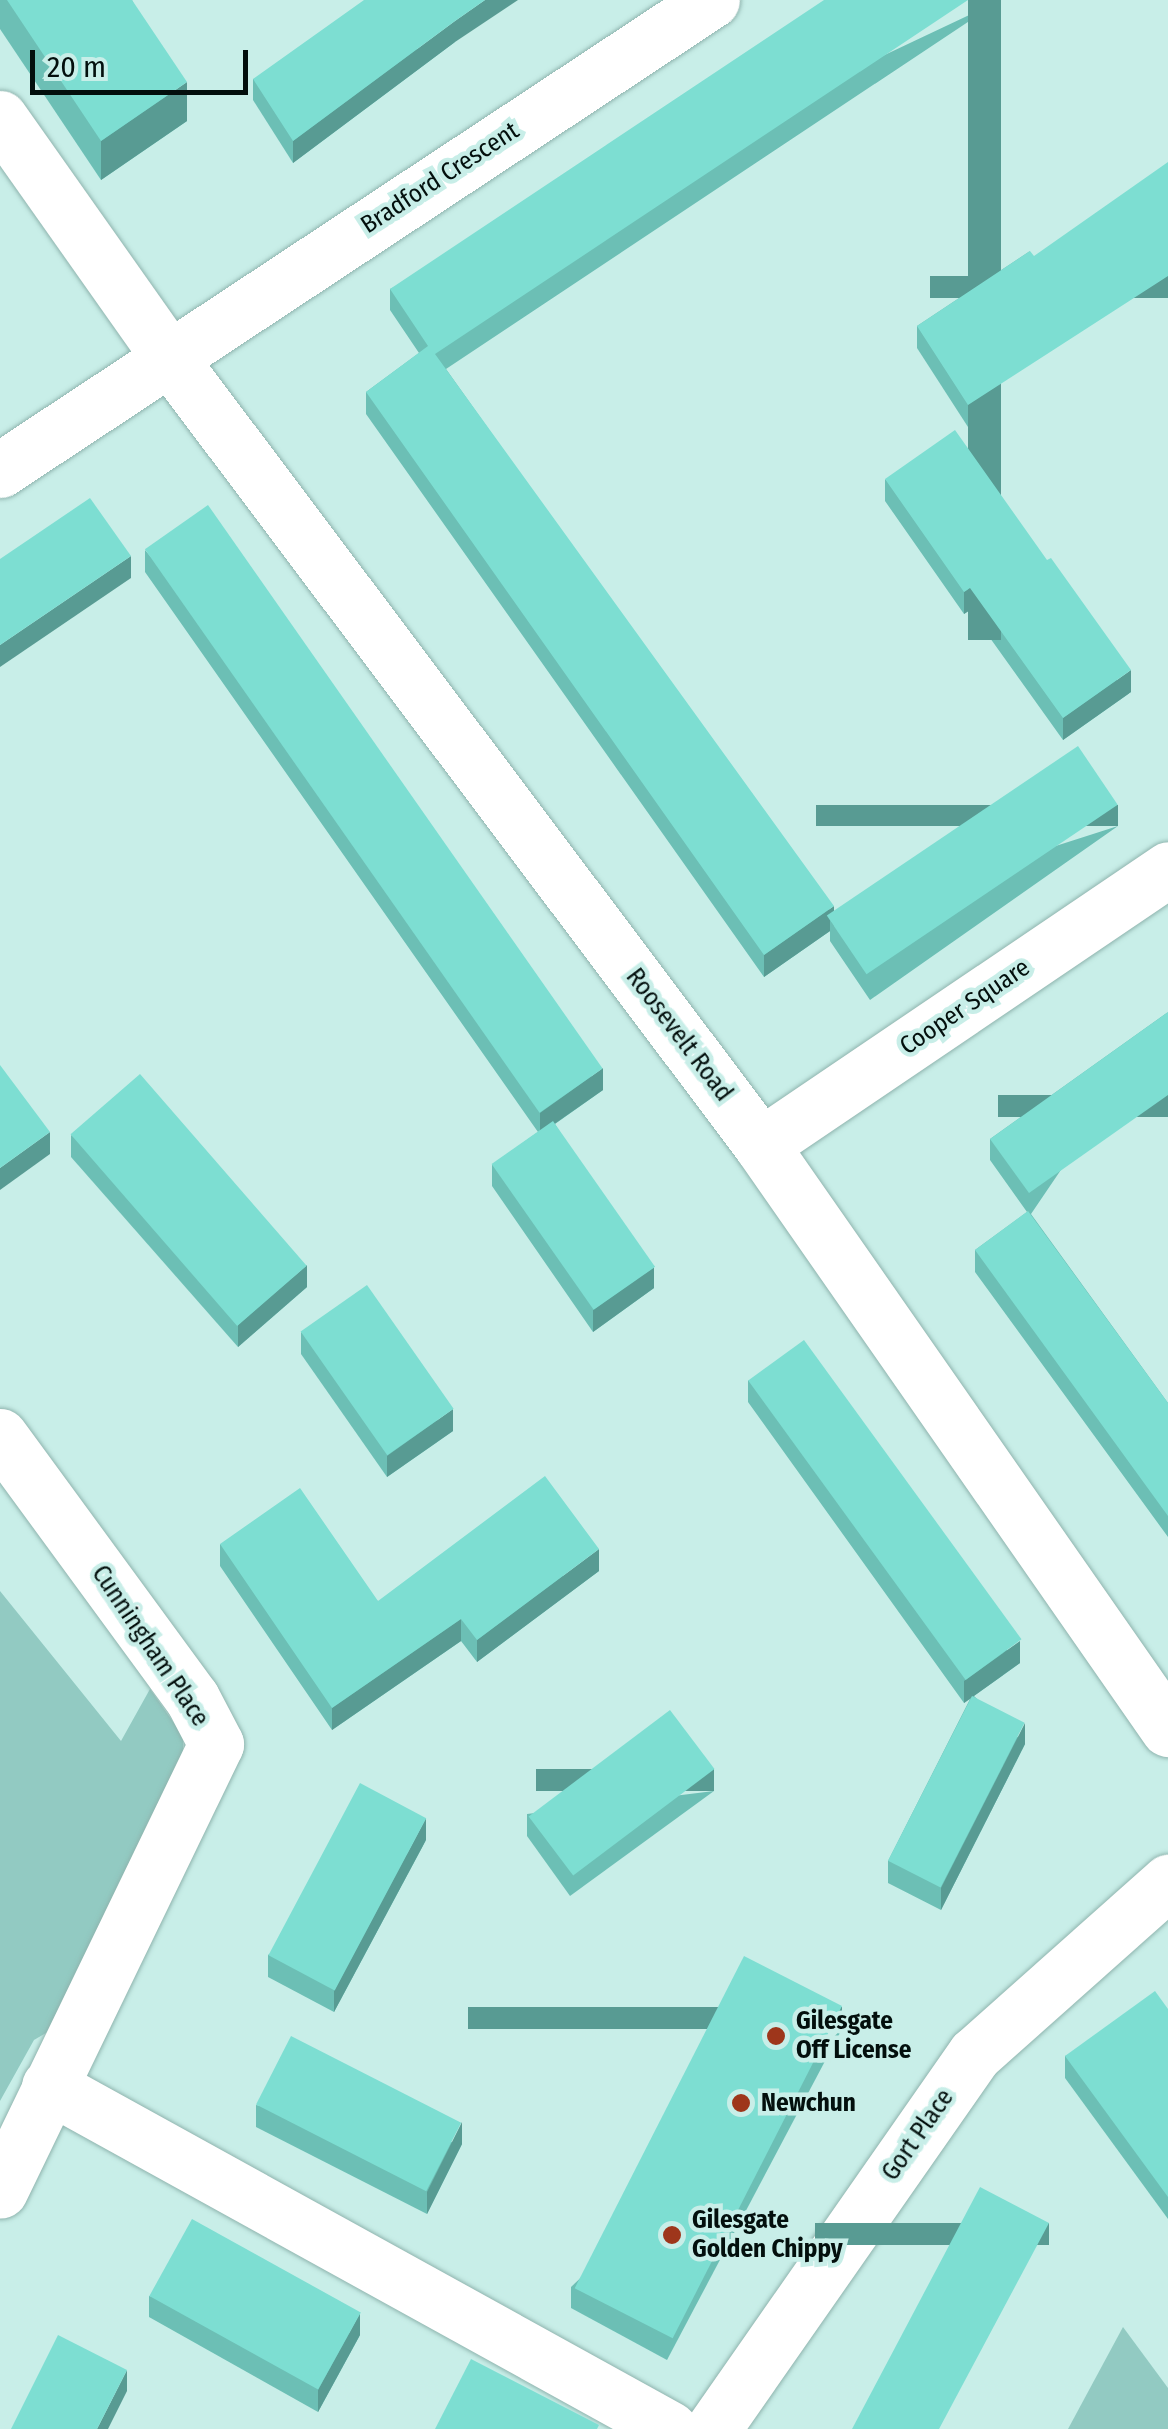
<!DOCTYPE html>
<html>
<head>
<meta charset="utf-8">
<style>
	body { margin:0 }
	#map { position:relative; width:1168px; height:2429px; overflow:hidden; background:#c8eee8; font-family:"Fira Sans Condensed",sans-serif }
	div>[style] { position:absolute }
	.green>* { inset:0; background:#92cac2 }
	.roads { filter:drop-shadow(0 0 2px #8fb4ae) drop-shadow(0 0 2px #8fb4ae) }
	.street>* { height:55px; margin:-27.5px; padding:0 27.5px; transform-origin:27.5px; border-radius:27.5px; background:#fff }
	.wall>* { inset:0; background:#6cbfb5 }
	.shaded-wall>* { inset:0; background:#589b93; transform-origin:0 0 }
	.building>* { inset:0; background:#7dded2; transform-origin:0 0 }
	.dots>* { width:28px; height:28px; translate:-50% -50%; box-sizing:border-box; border:5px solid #c8eee8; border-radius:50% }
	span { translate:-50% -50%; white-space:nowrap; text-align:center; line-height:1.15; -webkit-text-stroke:9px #c8eee8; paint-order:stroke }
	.street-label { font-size:25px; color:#030f0d }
	.poi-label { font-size:25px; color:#030f0d; font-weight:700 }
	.left { translate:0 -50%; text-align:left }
	.scale { position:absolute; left:30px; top:50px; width:218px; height:45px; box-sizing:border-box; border:5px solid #030f0d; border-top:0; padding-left:12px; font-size:30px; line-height:35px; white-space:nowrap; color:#030f0d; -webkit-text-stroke:8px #c8eee8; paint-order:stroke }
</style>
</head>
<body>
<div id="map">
	<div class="green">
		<i style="clip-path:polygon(0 1591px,121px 1741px,150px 1689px,183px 1736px,183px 1782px,75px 2016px,34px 2040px,0 2101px)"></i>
		<i style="clip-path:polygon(1123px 2327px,1168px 2388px,1168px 2429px,1068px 2429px)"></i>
	</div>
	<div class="roads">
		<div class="street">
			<i style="left:0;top:118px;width:291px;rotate:54.8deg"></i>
			<i style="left:168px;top:356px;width:987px;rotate:53.07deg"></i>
			<i style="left:761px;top:1145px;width:712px;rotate:55.13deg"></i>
			<i style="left:0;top:470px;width:853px;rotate:-33.43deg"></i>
			<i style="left:761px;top:1145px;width:492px;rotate:-34.1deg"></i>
			<i style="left:0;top:1436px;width:325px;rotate:53.8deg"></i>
			<i style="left:192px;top:1698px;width:52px;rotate:62.4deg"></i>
			<i style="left:216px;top:1744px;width:496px;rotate:115.8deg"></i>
			<i style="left:49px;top:2086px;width:709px;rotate:28.91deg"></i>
			<i style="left:713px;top:2429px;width:457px;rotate:-55.1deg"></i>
			<i style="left:975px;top:2054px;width:259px;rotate:-41.7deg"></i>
		</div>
	</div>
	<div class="wall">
		<i style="clip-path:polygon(0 0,132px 0,187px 121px,101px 180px,0 29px)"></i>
		<i style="clip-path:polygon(1001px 0,446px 369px,834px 917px,1118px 826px,870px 1000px,830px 941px,830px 931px,764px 977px,366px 414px,366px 392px,419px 353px,390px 310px,390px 289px)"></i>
		<i style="clip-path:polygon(455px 42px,293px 163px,253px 100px,253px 79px)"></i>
		<i style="clip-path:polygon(1030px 251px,968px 427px,917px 348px,917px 326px)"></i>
		<i style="clip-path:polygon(885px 479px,1131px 692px,1063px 740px,970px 610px,964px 614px,885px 501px)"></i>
		<i style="clip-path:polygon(145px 550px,603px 1090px,555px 1124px,654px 1288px,593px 1332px,492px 1186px,492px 1165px,538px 1132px,145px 572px)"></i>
		<i style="clip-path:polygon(1168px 1012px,1031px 1214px,1168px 1403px,1168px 1537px,975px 1272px,975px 1250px,1027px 1212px,990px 1160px,990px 1139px)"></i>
		<i style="clip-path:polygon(71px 1135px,307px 1287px,238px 1347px,71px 1157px)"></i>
		<i style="clip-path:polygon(301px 1332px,453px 1431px,387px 1477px,301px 1354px)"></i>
		<i style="clip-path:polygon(748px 1380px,1020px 1663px,974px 1696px,1025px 1744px,941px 1910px,888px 1883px,888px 1861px,970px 1699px,964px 1703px,748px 1402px)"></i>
		<i style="clip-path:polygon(220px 1544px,378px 1601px,599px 1571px,477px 1662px,461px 1641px,332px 1730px,220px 1566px)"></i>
		<i style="clip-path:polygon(714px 1791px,570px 1896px,527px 1836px,527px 1814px)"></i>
		<i style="clip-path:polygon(426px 1840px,334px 2012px,268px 1977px,268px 1955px)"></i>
		<i style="clip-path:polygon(1168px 2009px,1168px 2219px,1065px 2078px,1065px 2056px)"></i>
		<i style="clip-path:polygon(842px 2029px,667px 2360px,571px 2308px,571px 2287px)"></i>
		<i style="clip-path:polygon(256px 2105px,462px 2144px,427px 2214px,256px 2127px)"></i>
		<i style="clip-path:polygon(149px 2296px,360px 2335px,318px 2412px,149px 2317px)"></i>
	</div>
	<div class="shaded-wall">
		<i style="clip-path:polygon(485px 0,518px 0,455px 42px,293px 163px,293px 141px,455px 21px)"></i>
		<i style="left:968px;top:0;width:33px;height:640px"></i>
		<i style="clip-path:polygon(187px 82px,187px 121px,101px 180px,101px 141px)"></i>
		<i style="left:1168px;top:276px;width:22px;height:238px;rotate:90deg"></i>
		<i style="clip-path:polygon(131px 556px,131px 578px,0 667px,0 645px)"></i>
		<i style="clip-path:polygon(970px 588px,970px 610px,964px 614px,964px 592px)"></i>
		<i style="clip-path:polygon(1131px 670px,1131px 692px,1063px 740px,1063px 718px)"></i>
		<i style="left:1118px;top:805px;width:21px;height:302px;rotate:90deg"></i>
		<i style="clip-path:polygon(834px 906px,834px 926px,830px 920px,830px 931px,764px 977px,764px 955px)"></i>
		<i style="clip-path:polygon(603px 1068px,603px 1090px,540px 1134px,540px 1113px)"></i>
		<i style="left:1168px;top:1095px;width:22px;height:170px;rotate:90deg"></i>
		<i style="clip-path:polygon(50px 1132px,50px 1154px,0 1190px,0 1168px)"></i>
		<i style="clip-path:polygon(307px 1265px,307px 1287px,238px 1347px,238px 1325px)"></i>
		<i style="clip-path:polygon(654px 1267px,654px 1288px,593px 1332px,593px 1310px)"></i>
		<i style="clip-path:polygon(453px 1409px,453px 1431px,387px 1477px,387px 1456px)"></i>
		<i style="clip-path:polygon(599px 1549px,599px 1571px,477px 1662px,477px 1640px)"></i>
		<i style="clip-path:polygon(461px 1619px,461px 1641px,332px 1730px,332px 1708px)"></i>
		<i style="clip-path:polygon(1020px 1641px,1020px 1663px,964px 1703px,964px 1681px)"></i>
		<i style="clip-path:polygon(1025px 1723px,1025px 1744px,941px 1910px,941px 1888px)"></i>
		<i style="left:714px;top:1769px;width:22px;height:178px;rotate:90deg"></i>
		<i style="clip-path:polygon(426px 1818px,426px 1840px,334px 2012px,334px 1991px)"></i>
		<i style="left:842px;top:2007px;width:22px;height:374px;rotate:90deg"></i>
		<i style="clip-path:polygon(462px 2122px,462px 2144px,427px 2214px,427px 2192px)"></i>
		<i style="left:1049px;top:2223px;width:22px;height:234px;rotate:90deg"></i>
		<i style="clip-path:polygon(360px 2313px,360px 2335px,318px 2412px,318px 2390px)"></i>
		<i style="clip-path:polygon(127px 2370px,127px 2391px,108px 2429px,97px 2429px)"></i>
	</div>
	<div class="building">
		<i style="clip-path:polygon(7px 0,132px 0,187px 82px,101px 141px)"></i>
		<i style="clip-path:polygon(364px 0,485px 0,455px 21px,293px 141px,253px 79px)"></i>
		<i style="clip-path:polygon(824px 0,968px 0,435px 354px,834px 906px,764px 955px,366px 392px,428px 346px,390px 289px)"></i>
		<i style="clip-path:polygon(1168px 162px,1168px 276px,968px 405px,917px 326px,1030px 251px,1034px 256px)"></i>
		<i style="clip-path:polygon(955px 430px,1047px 560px,1051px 558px,1131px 670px,1063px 718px,970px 588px,964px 592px,885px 479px)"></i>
		<i style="clip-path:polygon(90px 498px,131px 556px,0 645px,0 559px)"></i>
		<i style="left:208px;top:505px;width:688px;height:77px;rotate:55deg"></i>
		<i style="left:1078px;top:746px;width:71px;height:303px;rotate:56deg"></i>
		<i style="clip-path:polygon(1168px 1012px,1168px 1095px,1029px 1193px,990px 1139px)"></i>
		<i style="clip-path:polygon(0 1065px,50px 1132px,0 1168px)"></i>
		<i style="left:140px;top:1074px;width:254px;height:92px;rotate:49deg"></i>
		<i style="left:553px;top:1121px;width:178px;height:75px;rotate:55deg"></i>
		<i style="clip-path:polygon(1028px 1211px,1168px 1403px,1168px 1516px,975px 1250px)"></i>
		<i style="left:367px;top:1285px;width:151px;height:81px;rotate:55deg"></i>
		<i style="left:804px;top:1340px;width:370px;height:69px;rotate:54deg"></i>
		<i style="clip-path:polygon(545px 1476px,599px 1549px,477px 1640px,461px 1619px,332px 1708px,220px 1544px,300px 1488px,378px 1601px)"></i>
		<i style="left:972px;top:1696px;width:59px;height:185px;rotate:27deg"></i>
		<i style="left:670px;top:1710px;width:74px;height:177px;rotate:53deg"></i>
		<i style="left:360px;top:1783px;width:75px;height:195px;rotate:28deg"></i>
		<i style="left:744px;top:1956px;width:110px;height:373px;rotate:27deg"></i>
		<i style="clip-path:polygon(1155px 1991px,1168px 2009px,1168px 2197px,1065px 2056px)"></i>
		<i style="left:291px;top:2036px;width:191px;height:77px;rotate:27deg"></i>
		<i style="clip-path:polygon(980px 2187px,1049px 2223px,939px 2429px,852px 2429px)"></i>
		<i style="left:192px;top:2219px;width:193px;height:88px;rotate:29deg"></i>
		<i style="clip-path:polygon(58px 2335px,127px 2370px,97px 2429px,11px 2429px)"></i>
		<i style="clip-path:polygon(471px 2359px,599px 2425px,597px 2429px,435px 2429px)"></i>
	</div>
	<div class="dots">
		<i style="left:776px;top:2036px;background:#9e361b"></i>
		<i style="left:741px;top:2103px;background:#9e361b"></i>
		<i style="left:672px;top:2235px;background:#9e361b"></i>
	</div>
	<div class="street-label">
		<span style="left:440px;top:178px;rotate:-33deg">Bradford Crescent</span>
		<span style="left:965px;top:1007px;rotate:-34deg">Cooper Square</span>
		<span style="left:679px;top:1035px;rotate:53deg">Roosevelt Road</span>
		<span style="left:150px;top:1646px;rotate:56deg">Cunningham Place</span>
		<span style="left:918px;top:2135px;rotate:-55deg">Gort Place</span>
	</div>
	<div class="poi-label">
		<span class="left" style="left:796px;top:2036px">Gilesgate<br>Off License</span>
		<span class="left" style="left:761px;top:2103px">Newchun</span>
		<span class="left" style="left:692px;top:2235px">Gilesgate<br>Golden Chippy</span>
	</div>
	<div class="scale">20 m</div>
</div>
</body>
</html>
